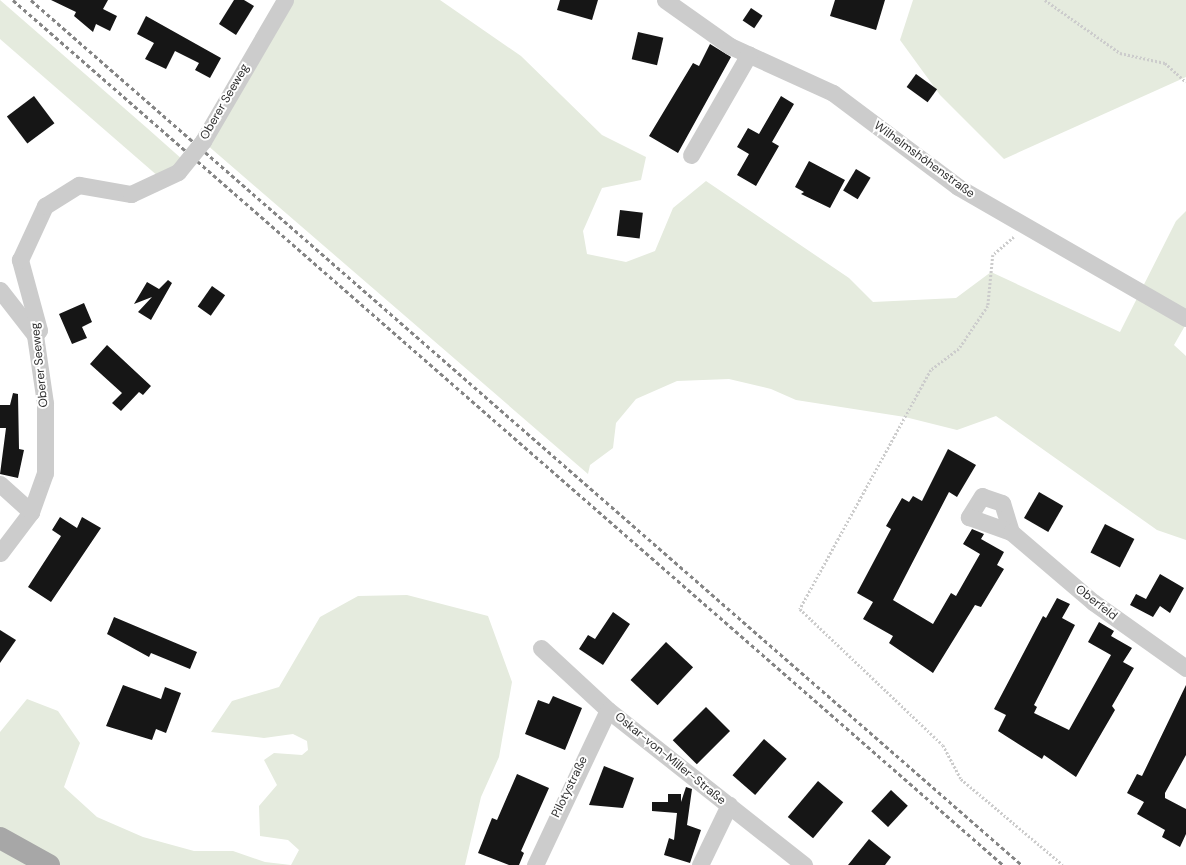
<!DOCTYPE html>
<html>
<head>
<meta charset="utf-8">
<style>
	body { margin:0 }
	#map { position:relative; width:1186px; height:865px; overflow:hidden; background:#fff; font-family:"DM Sans",sans-serif }
	div>[style] { position:absolute }
	.green>* { inset:0; background:#e5ebde }
	.building>* { inset:0; background:#161616; transform-origin:0 0 }
	.path>* { height:2.5px; margin-top:-1.25px; transform-origin:0; background:repeating-linear-gradient(90deg,#ccc 0 2px,transparent 0 4px) }
	.minor>* { height:17px; margin:-8.5px; padding:0 8.5px; transform-origin:8.5px; border-radius:8.5px; background:#ccc }
	.major>* { height:22px; margin:-11px; padding:0 11px; transform-origin:11px; border-radius:11px; background:#a7a7a7 }
	.rail>* { height:3px; margin-top:-1.5px; transform-origin:0; background:repeating-linear-gradient(90deg,#848484 0 4px,transparent 0 7px) }
	.minor-bridge>* { height:17px; margin:-8.5px; padding:0 8.5px; transform-origin:8.5px; border-radius:8.5px; background:#ccc }
	span { translate:-50% -50%; white-space:nowrap; text-align:center; line-height:1.15; -webkit-text-stroke:4px #fff; paint-order:stroke }
	.street-label { font-size:12px; color:#2f2f2f }
</style>
</head>
<body>
<div id="map">
	<div class="green">
		<i style="clip-path:polygon(0 0,147px 128px,183px 160px,159px 177px,0 39px)"></i>
		<i style="clip-path:polygon(290px 0,440px 0,521px 56px,602px 135px,646px 157px,641px 180px,602px 188px,583px 231px,587px 254px,626px 262px,655px 251px,673px 208px,706px 181px,849px 278px,873px 302px,956px 298px,991px 272px,1120px 332px,1176px 221px,1186px 211px,1186px 324px,1174px 345px,1186px 356px,1186px 540px,1157px 530px,996px 416px,957px 430px,905px 417px,796px 400px,771px 389px,729px 379px,677px 381px,636px 399px,616px 423px,613px 448px,590px 465px,588px 474px,206px 144px)"></i>
		<i style="clip-path:polygon(913px 0,1186px 0,1186px 77px,1004px 159px,940px 95px,900px 40px)"></i>
		<i style="clip-path:polygon(407px 595px,488px 616px,512px 682px,499px 757px,481px 797px,465px 865px,0 865px,0 732px,27px 699px,58px 711px,80px 743px,64px 787px,97px 817px,143px 837px,194px 851px,233px 851px,265px 862px,291px 865px,299px 850px,288px 840px,260px 836px,259px 806px,277px 785px,264px 760px,274px 753px,302px 755px,308px 750px,307px 741px,293px 734px,264px 738px,211px 732px,232px 701px,279px 687px,320px 617px,358px 596px)"></i>
	</div>
	<div class="building">
		<i style="clip-path:polygon(51px 0,108px 0,103px 9px,117px 16px,110px 31px,96px 24px,93px 32px,74px 16px,76px 12px)"></i>
		<i style="clip-path:polygon(234px 0,244px 0,254px 6px,236px 35px,219px 24px)"></i>
		<i style="clip-path:polygon(560px 0,598px 0,592px 20px,557px 10px)"></i>
		<i style="clip-path:polygon(835px 0,885px 0,876px 30px,830px 16px)"></i>
		<i style="left:751px;top:8px;width:14px;height:15px;rotate:34deg"></i>
		<i style="clip-path:polygon(146px 16px,221px 58px,210px 78px,195px 70px,199px 63px,175px 51px,166px 69px,145px 59px,154px 43px,137px 34px)"></i>
		<i style="left:638px;top:32px;width:26px;height:28px;rotate:13deg"></i>
		<i style="clip-path:polygon(710px 44px,731px 57px,678px 153px,649px 136px,693px 63px,699px 66px)"></i>
		<i style="left:916px;top:74px;width:26px;height:16px;rotate:36deg"></i>
		<i style="left:34px;top:96px;width:34px;height:34px;rotate:53deg"></i>
		<i style="clip-path:polygon(781px 96px,794px 104px,772px 142px,779px 146px,756px 186px,737px 175px,749px 154px,737px 147px,748px 128px,759px 134px)"></i>
		<i style="clip-path:polygon(809px 161px,845px 180px,830px 208px,801px 194px,804px 192px,795px 187px)"></i>
		<i style="left:856px;top:169px;width:17px;height:25px;rotate:31deg"></i>
		<i style="left:620px;top:210px;width:23px;height:26px;rotate:7deg"></i>
		<i style="clip-path:polygon(168px 280px,172px 283px,151px 320px,138px 312px,152px 297px,134px 304px,147px 282px,159px 289px)"></i>
		<i style="left:212px;top:286px;width:16px;height:25px;rotate:35deg"></i>
		<i style="clip-path:polygon(84px 303px,92px 322px,82px 327px,87px 338px,72px 344px,59px 314px)"></i>
		<i style="clip-path:polygon(107px 345px,151px 386px,143px 395px,139px 392px,121px 411px,112px 403px,122px 393px,90px 364px)"></i>
		<i style="clip-path:polygon(13px 393px,18px 394px,19px 449px,24px 450px,18px 478px,0 474px,6px 428px,0 428px,0 405px,10px 405px)"></i>
		<i style="clip-path:polygon(948px 449px,976px 465px,957px 497px,949px 492px,893px 600px,933px 624px,951px 593px,956px 596px,980px 554px,963px 544px,972px 529px,984px 534px,981px 539px,1004px 552px,997px 565px,1004px 569px,981px 607px,975px 605px,933px 673px,889px 643px,893px 636px,863px 619px,873px 602px,857px 593px,891px 529px,886px 526px,902px 498px,909px 502px,913px 496px,922px 501px)"></i>
		<i style="left:1039px;top:492px;width:28px;height:30px;rotate:30deg"></i>
		<i style="clip-path:polygon(60px 517px,77px 528px,82px 517px,101px 528px,51px 602px,28px 587px,61px 536px,52px 530px)"></i>
		<i style="left:1105px;top:524px;width:33px;height:32px;rotate:27deg"></i>
		<i style="clip-path:polygon(1160px 574px,1184px 588px,1170px 613px,1160px 606px,1153px 617px,1130px 605px,1136px 594px,1146px 599px)"></i>
		<i style="clip-path:polygon(1057px 598px,1070px 604px,1062px 618px,1075px 625px,1034px 705px,1037px 707px,1034px 713px,1069px 730px,1111px 655px,1088px 642px,1099px 622px,1114px 631px,1111px 636px,1132px 648px,1123px 662px,1134px 668px,1112px 706px,1115px 710px,1076px 777px,1044px 755px,1042px 759px,998px 731px,1006px 715px,994px 709px,1043px 616px,1046px 618px)"></i>
		<i style="clip-path:polygon(613px 612px,630px 624px,603px 665px,579px 649px,588px 635px,595px 639px)"></i>
		<i style="clip-path:polygon(114px 617px,197px 652px,190px 669px,151px 653px,149px 657px,107px 634px)"></i>
		<i style="clip-path:polygon(0 630px,16px 640px,0 663px)"></i>
		<i style="left:666px;top:642px;width:37px;height:52px;rotate:43deg"></i>
		<i style="clip-path:polygon(123px 685px,161px 699px,165px 687px,181px 693px,166px 733px,156px 729px,152px 740px,106px 726px)"></i>
		<i style="clip-path:polygon(1186px 685px,1186px 755px,1165px 793px,1165px 798px,1186px 809px,1186px 834px,1180px 847px,1162px 837px,1165px 830px,1137px 814px,1144px 802px,1127px 793px,1137px 774px,1142px 776px)"></i>
		<i style="clip-path:polygon(553px 696px,582px 708px,565px 750px,525px 734px,538px 700px,549px 704px)"></i>
		<i style="left:706px;top:707px;width:34px;height:47px;rotate:45deg"></i>
		<i style="left:764px;top:739px;width:30px;height:48px;rotate:41deg"></i>
		<i style="clip-path:polygon(604px 766px,634px 778px,623px 808px,589px 805px)"></i>
		<i style="clip-path:polygon(517px 774px,549px 788px,521px 851px,524px 853px,519px 865px,509px 865px,478px 853px,492px 818px,497px 820px)"></i>
		<i style="left:818px;top:781px;width:33px;height:47px;rotate:40deg"></i>
		<i style="clip-path:polygon(686px 787px,692px 789px,687px 825px,701px 830px,690px 863px,664px 855px,669px 838px,674px 840px,677px 813px,652px 811px,652px 802px,668px 802px,668px 794px,681px 794px,681px 802px)"></i>
		<i style="left:891px;top:790px;width:23px;height:29px;rotate:43deg"></i>
		<i style="clip-path:polygon(869px 839px,891px 857px,885px 865px,848px 865px)"></i>
	</div>
	<div class="path">
		<i style="left:1045px;top:0;width:92px;rotate:35.2deg"></i>
		<i style="left:1120px;top:53px;width:46px;rotate:12.5deg"></i>
		<i style="left:1165px;top:63px;width:28px;rotate:42deg"></i>
		<i style="left:1014px;top:237px;width:28px;rotate:139deg"></i>
		<i style="left:993px;top:255px;width:51px;rotate:95.6deg"></i>
		<i style="left:988px;top:306px;width:52px;rotate:124deg"></i>
		<i style="left:959px;top:349px;width:35px;rotate:143deg"></i>
		<i style="left:931px;top:370px;width:273px;rotate:118.7deg"></i>
		<i style="left:800px;top:609px;width:197px;rotate:43.6deg"></i>
		<i style="left:943px;top:745px;width:38px;rotate:62deg"></i>
		<i style="left:961px;top:779px;width:133px;rotate:40.1deg"></i>
	</div>
	<div class="minor">
		<i style="left:665px;top:0;width:80px;rotate:35.3deg"></i>
		<i style="left:730px;top:46px;width:113px;rotate:24.5deg"></i>
		<i style="left:833px;top:93px;width:156px;rotate:36.9deg"></i>
		<i style="left:958px;top:187px;width:263px;rotate:29.9deg"></i>
		<i style="left:203px;top:141px;width:163px;rotate:-59.8deg"></i>
		<i style="left:691px;top:155px;width:116px;rotate:-60.1deg"></i>
		<i style="left:0;top:290px;width:57px;rotate:52.1deg"></i>
		<i style="left:0;top:484px;width:42px;rotate:42.1deg"></i>
		<i style="left:1011px;top:532px;width:30px;rotate:-107deg"></i>
		<i style="left:1002px;top:503px;width:21px;rotate:-161deg"></i>
		<i style="left:982px;top:496px;width:25px;rotate:122deg"></i>
		<i style="left:969px;top:517px;width:45px;rotate:19.7deg"></i>
		<i style="left:1011px;top:532px;width:108px;rotate:40.5deg"></i>
		<i style="left:1093px;top:602px;width:114px;rotate:35.4deg"></i>
		<i style="left:0;top:553px;width:51px;rotate:-52.9deg"></i>
		<i style="left:31px;top:512px;width:41px;rotate:-70.3deg"></i>
		<i style="left:45px;top:473px;width:70px;rotate:-90deg"></i>
		<i style="left:45px;top:403px;width:69px;rotate:-98.4deg"></i>
		<i style="left:35px;top:335px;width:6px;rotate:-51deg"></i>
		<i style="left:39px;top:330px;width:73px;rotate:-105.2deg"></i>
		<i style="left:20px;top:260px;width:60px;rotate:-65.2deg"></i>
		<i style="left:45px;top:206px;width:40px;rotate:-32deg"></i>
		<i style="left:79px;top:185px;width:53px;rotate:9.8deg"></i>
		<i style="left:131px;top:194px;width:52px;rotate:-25.1deg"></i>
		<i style="left:541px;top:648px;width:91px;rotate:42.8deg"></i>
		<i style="left:608px;top:710px;width:250px;rotate:38.3deg"></i>
		<i style="left:535px;top:865px;width:171px;rotate:-64.8deg"></i>
		<i style="left:700px;top:865px;width:67px;rotate:-64.2deg"></i>
	</div>
	<div class="major">
		<i style="left:0;top:838px;width:56px;rotate:28.9deg"></i>
	</div>
	<div class="rail">
		<i style="left:13px;top:0;width:1315px;rotate:41.14deg"></i>
		<i style="left:31px;top:0;width:1315px;rotate:41.12deg"></i>
	</div>
	<div class="minor-bridge">
		<i style="left:178px;top:172px;width:40px;rotate:-51deg"></i>
	</div>
	<div class="street-label">
		<span style="left:225px;top:102px;rotate:-60deg">Oberer Seeweg</span>
		<span style="left:924px;top:160px;rotate:36deg">Wilhelmshöhenstraße</span>
		<span style="left:40px;top:365px;rotate:-96deg">Oberer Seeweg</span>
		<span style="left:1096px;top:603px;rotate:38deg">Oberfeld</span>
		<span style="left:670px;top:759px;rotate:39deg">Oskar-von-Miller-Straße</span>
		<span style="left:570px;top:787px;rotate:-64deg">Pilotystraße</span>
	</div>
</div>
</body>
</html>
